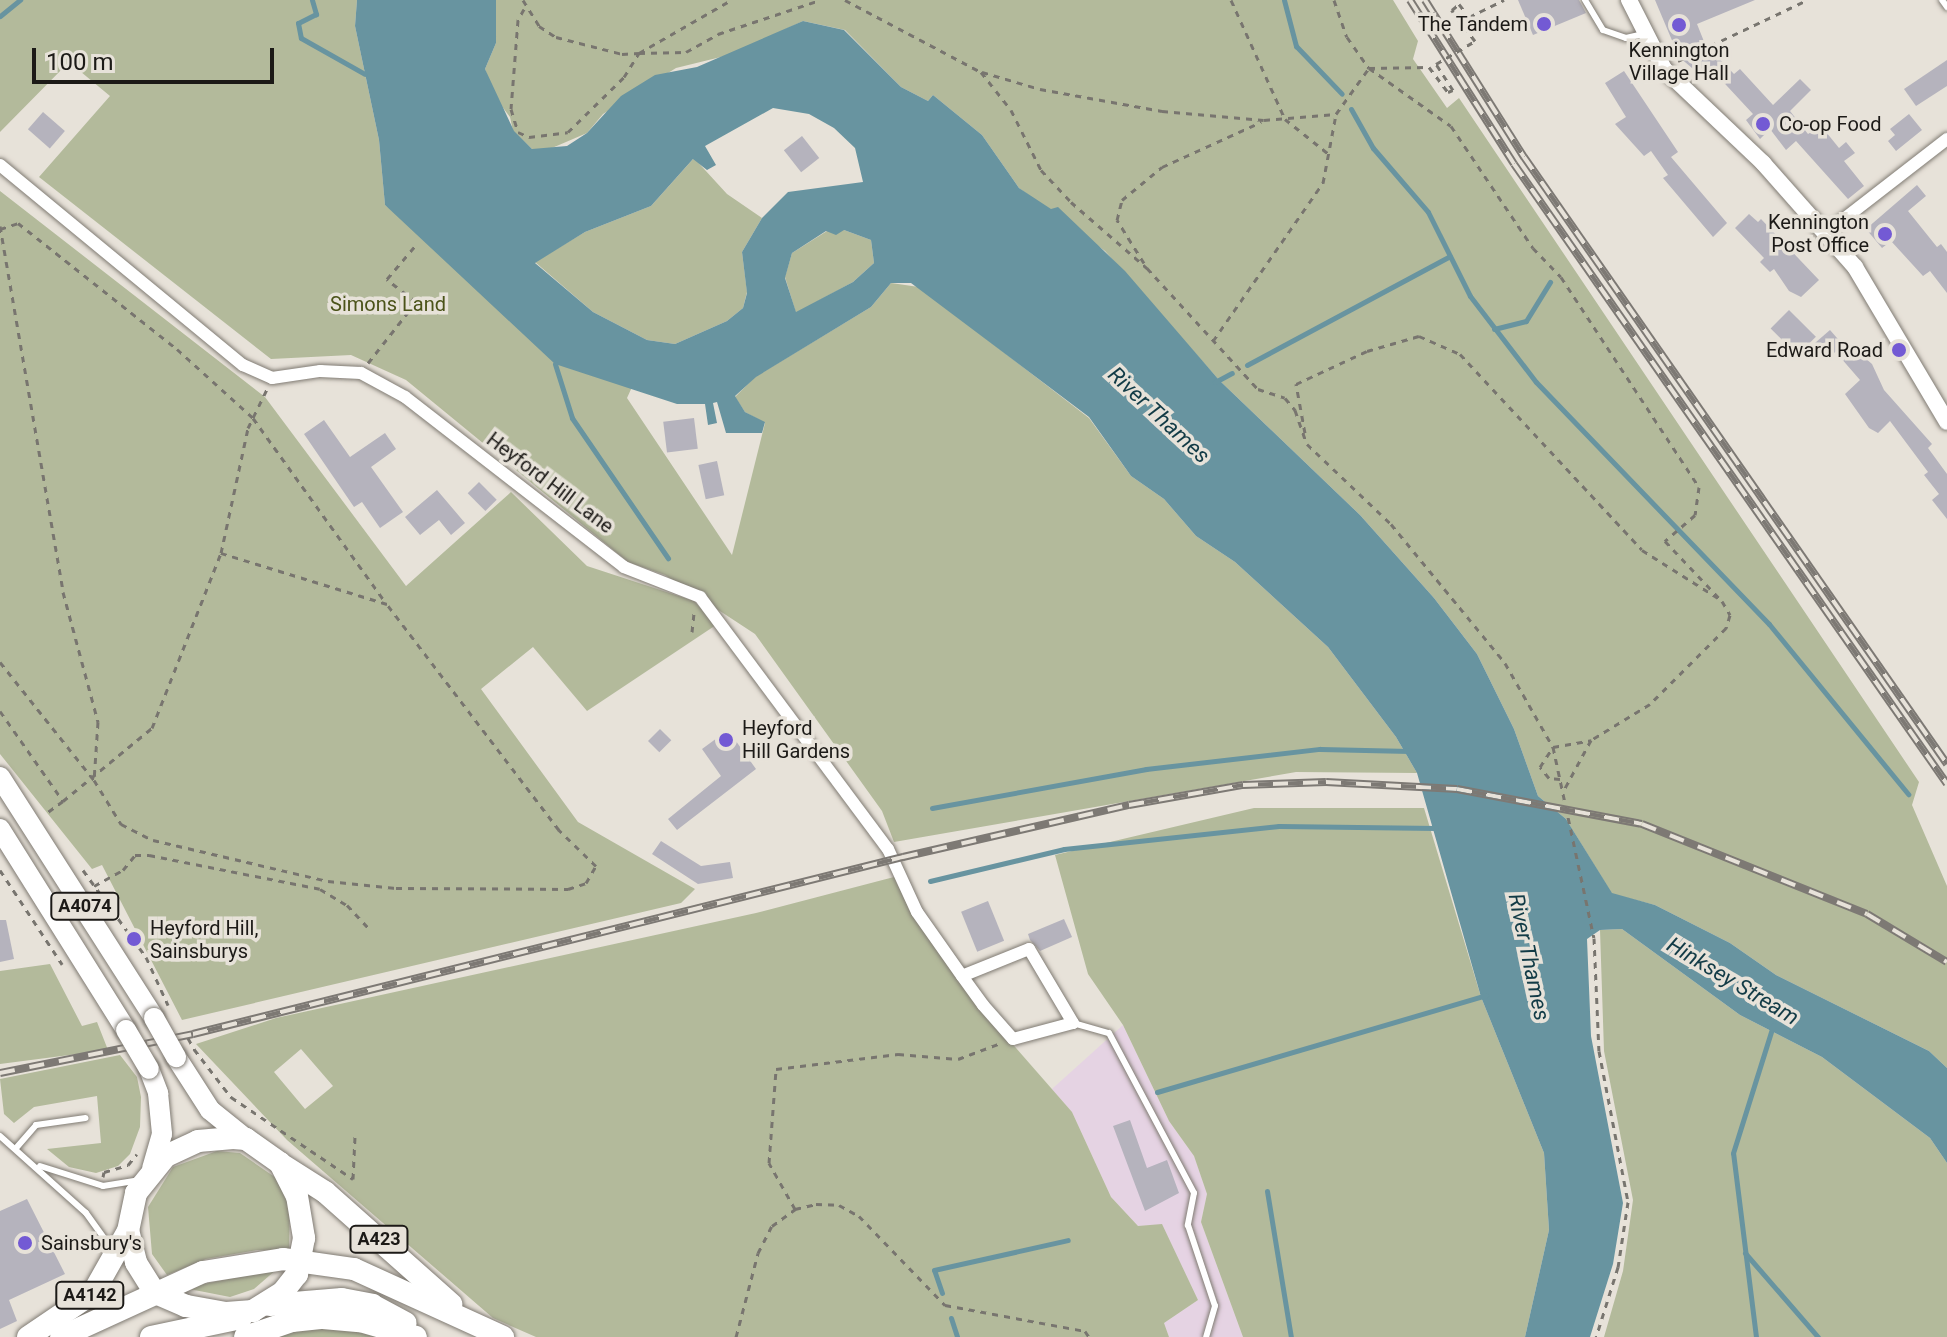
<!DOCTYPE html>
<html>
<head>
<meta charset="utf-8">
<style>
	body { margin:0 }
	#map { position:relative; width:1947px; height:1337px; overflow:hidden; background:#e7e2d9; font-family:Roboto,sans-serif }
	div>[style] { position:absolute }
	.industrial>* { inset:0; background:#e5d3e3 }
	.green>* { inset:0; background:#b3ba9b }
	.water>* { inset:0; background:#6894a0 }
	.stream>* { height:5px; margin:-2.5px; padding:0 2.5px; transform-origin:2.5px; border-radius:2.5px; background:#6894a0 }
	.building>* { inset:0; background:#b5b3bd; transform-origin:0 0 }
	.path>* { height:3px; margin-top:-1.5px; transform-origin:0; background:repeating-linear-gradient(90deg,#78756f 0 6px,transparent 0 12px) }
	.roads { filter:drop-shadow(0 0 2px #807b73) drop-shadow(0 0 2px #807b73) }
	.service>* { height:6px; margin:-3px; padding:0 3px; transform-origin:3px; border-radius:3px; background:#fff }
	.minor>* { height:12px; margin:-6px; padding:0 6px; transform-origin:6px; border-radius:6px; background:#fff }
	.tertiary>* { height:16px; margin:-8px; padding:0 8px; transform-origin:8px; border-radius:8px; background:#fff }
	.primary>* { height:20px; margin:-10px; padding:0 10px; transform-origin:10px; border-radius:10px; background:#fff }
	.trunk>* { height:22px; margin:-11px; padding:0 11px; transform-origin:11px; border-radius:11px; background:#fff }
	.rail>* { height:8px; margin-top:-4px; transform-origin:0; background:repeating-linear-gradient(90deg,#e7e2d9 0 15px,#7d7974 0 30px); box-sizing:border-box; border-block:2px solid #7d7974 }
	.path-bridge>* { height:3px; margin-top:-1.5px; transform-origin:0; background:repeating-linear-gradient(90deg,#78756f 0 6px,transparent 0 12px) }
	.bridges { filter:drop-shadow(0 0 2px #807b73) drop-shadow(0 0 2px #807b73) }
	.primary-bridge>* { height:20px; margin:-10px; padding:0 10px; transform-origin:10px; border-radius:10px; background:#fff }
	.dots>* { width:22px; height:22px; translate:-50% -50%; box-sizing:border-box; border:4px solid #e7e2d9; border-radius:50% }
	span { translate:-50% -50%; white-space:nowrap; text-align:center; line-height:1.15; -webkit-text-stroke:7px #e7e2d9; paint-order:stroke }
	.shield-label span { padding:2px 6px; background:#e7e2d9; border:2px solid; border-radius:6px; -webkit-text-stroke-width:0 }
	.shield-label { font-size:18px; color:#1c1a17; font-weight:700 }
	.poi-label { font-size:20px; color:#1c1a17 }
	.right { translate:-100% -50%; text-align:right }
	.left { translate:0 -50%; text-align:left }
	.park-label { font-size:20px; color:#4b5319 }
	.street-label { font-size:20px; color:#1c1a17 }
	.water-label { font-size:22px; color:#123b46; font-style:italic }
	.scale { position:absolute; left:32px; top:48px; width:242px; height:36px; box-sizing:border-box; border:4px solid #1c1a17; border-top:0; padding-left:10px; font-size:24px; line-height:28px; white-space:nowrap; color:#1c1a17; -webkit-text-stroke:6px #e7e2d9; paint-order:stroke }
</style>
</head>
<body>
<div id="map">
	<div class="industrial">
		<i style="clip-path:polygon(1123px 1025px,1169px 1121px,1194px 1156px,1207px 1194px,1201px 1222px,1243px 1337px,1169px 1337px,1164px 1323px,1198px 1300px,1162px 1225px,1138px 1226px,1111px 1197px,1072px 1112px,1052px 1089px)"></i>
	</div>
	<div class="green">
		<i style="clip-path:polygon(0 0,357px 0,355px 26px,379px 140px,385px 205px,597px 375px,632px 387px,627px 398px,732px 555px,765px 423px,745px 412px,735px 397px,755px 377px,871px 307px,891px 283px,919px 287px,1089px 418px,1131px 476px,1164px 499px,1196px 536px,1235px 562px,1328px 647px,1396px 737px,1417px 773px,1296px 772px,894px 842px,882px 811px,755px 634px,665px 575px,628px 562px,406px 380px,351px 355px,271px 359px,39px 177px,110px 96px,69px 62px,0 132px)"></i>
		<i style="clip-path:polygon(496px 0,1393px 0,1418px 41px,1413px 59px,1447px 108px,1459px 98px,1919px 782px,1912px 805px,1947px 886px,1947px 1068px,1929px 1051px,1776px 975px,1730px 943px,1655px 905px,1612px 894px,1566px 819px,1538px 796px,1514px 729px,1477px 654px,1434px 598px,1360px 515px,1219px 380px,1105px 251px,1019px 188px,982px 135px,933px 95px,928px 101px,901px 87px,845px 30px,803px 21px,733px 54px,676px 68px,603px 114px,587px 133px,545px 151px,532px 149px,513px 131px,510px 117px,494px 96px,485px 69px,496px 43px)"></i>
		<i style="clip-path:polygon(694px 158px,727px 194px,762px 218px,742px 252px,747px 292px,743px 308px,727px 321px,675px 344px,647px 340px,593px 312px,535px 262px,585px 232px,651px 206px)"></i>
		<i style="clip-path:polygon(0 191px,265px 397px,406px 586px,511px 492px,587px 566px,694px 601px,716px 625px,587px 711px,533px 647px,481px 689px,578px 822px,695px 889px,681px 903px,182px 1020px,102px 865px,92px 869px,0 754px)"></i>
		<i style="clip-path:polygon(844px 230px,871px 240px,874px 263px,853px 282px,796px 313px,785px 277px,792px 253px,827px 231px)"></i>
		<i style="clip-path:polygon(1254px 808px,1424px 808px,1481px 997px,1544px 1153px,1549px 1230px,1525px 1337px,1243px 1337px,1201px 1222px,1207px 1194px,1194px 1156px,1169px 1121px,1123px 1025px,1088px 974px,1055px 855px)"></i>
		<i style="clip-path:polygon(evenodd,894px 877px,913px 917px,974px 1000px,1072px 1112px,1111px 1197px,1138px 1226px,1162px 1224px,1198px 1300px,1164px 1323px,1169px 1337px,536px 1337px,493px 1318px,287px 1140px,196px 1044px,276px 1018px,756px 913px,894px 877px,301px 1049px,333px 1086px,305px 1109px,274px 1072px,301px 1049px)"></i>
		<i style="clip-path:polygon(1622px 929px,1740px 1015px,1822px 1057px,1930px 1138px,1947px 1163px,1947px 1337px,1604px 1337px,1623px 1271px,1633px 1200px,1604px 1051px,1600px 930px)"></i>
		<i style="clip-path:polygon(50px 964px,82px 1026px,97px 1022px,108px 1050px,0 1064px,0 971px)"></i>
		<i style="clip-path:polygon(120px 1055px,137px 1077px,141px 1097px,140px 1127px,130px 1154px,118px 1166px,96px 1173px,69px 1167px,47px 1149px,101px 1143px,97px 1096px,34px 1107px,14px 1123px,4px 1114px,0 1079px)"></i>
		<i style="clip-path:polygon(217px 1151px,240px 1153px,279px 1180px,290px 1202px,289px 1251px,257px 1250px,206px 1259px,167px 1275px,152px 1254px,148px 1207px,173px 1167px)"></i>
		<i style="clip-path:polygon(277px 1269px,254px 1289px,230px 1297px,184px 1288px)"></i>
		<i style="clip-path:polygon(323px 1324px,388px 1337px,269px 1337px)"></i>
	</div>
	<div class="water">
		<i style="clip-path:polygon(evenodd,357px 0,496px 0,496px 43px,485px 69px,514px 131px,532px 149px,567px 146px,587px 133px,621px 96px,655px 75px,697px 67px,803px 21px,844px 30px,901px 87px,928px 101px,933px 95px,982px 135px,1019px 188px,1051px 209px,1058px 207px,1125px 271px,1219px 380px,1360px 515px,1434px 598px,1477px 654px,1514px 729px,1538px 796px,1566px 819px,1612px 893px,1655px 905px,1730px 943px,1776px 975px,1929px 1051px,1947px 1068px,1947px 1163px,1930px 1138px,1822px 1057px,1740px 1015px,1622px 929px,1600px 930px,1587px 939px,1591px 1036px,1623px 1203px,1613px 1264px,1590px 1337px,1525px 1337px,1549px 1230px,1544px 1153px,1481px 997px,1417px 773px,1396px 737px,1328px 647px,1235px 562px,1196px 536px,1164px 499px,1131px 476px,1089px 417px,911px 283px,891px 283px,871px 307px,756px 377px,735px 396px,745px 412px,765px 422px,762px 433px,726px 433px,717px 402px,713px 403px,717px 423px,708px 425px,705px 404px,677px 404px,555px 364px,385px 205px,379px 140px,355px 26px,357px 0,773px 108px,809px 114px,834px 128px,855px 148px,863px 182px,788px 192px,762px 218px,742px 252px,747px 293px,743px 308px,727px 321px,675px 344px,647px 340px,593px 312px,535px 263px,585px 232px,651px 206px,693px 159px,707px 170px,716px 165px,705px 146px,773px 108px,357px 0,844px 230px,871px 240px,874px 263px,853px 282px,796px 312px,785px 278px,792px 253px,826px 231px,836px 235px,844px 230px)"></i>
	</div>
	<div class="stream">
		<i style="left:312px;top:0;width:15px;rotate:74deg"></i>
		<i style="left:316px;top:14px;width:20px;rotate:153deg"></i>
		<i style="left:298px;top:23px;width:15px;rotate:79deg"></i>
		<i style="left:301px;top:38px;width:73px;rotate:29.4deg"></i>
		<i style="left:1284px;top:0;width:48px;rotate:75.4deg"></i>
		<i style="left:1296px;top:46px;width:66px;rotate:46.2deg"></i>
		<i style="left:0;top:16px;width:26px;rotate:-39deg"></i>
		<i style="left:1351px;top:109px;width:45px;rotate:60.6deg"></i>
		<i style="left:1373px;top:148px;width:84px;rotate:49.3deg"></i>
		<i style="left:1428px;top:212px;width:94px;rotate:63.4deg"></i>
		<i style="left:1470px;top:296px;width:108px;rotate:52.5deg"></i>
		<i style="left:1536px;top:382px;width:336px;rotate:46.1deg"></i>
		<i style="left:1769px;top:624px;width:220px;rotate:50.7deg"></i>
		<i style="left:1494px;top:329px;width:33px;rotate:-14deg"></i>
		<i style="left:1526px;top:321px;width:46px;rotate:-58.4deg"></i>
		<i style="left:555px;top:364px;width:57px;rotate:72.5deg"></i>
		<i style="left:572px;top:418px;width:170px;rotate:55.6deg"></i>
		<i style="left:1247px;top:365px;width:230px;rotate:-28.2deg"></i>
		<i style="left:1215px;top:382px;width:19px;rotate:-28deg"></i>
		<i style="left:932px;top:808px;width:218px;rotate:-10.3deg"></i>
		<i style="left:1146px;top:769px;width:175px;rotate:-6.6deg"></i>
		<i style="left:1320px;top:749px;width:90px;rotate:1.3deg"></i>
		<i style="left:930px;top:881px;width:138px;rotate:-13.4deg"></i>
		<i style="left:1064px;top:849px;width:216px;rotate:-6.1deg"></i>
		<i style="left:1279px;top:826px;width:157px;rotate:0.7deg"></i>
		<i style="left:1157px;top:1092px;width:343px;rotate:-16.4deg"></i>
		<i style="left:1267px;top:1191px;width:148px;rotate:80.7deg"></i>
		<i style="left:1745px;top:1253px;width:111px;rotate:49deg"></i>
		<i style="left:942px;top:1293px;width:24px;rotate:-109deg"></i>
		<i style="left:934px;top:1270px;width:137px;rotate:-12.6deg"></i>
		<i style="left:951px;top:1318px;width:20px;rotate:72deg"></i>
		<i style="left:1756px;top:1337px;width:185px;rotate:-97.1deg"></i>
		<i style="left:1733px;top:1153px;width:134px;rotate:-72.6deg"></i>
	</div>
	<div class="building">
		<i style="clip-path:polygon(1518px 0,1579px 0,1586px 13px,1533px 35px)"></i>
		<i style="clip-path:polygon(1655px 0,1755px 0,1697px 24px,1705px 44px,1734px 74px,1740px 69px,1773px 105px,1800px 79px,1811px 90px,1790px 111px,1808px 134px,1816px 129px,1821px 136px,1826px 132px,1839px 148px,1846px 142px,1855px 153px,1844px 161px,1864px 186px,1848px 199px,1796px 141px,1786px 150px,1770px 129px,1760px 139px,1746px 120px,1753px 114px,1714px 72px,1705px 79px,1679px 57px)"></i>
		<i style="clip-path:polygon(1947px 60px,1947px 86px,1916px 106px,1904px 89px)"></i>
		<i style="clip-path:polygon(1624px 71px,1678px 152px,1671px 157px,1727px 223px,1713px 237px,1663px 178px,1668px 175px,1651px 151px,1644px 156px,1615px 124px,1626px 117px,1605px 83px)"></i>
		<i style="left:43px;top:112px;width:29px;height:23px;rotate:41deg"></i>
		<i style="clip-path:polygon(1909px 114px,1922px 130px,1896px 151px,1888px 141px,1895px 135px,1890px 129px)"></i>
		<i style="left:802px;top:136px;width:28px;height:23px;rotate:52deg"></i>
		<i style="clip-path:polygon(1917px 185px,1926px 196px,1908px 211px,1937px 247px,1941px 244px,1947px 252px,1947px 293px,1930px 271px,1923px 276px,1891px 241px,1882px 248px,1866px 229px)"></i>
		<i style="clip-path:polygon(1749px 214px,1758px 222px,1761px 219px,1819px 280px,1801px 297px,1789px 291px,1774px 269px,1770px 272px,1760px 262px,1764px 258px,1735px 228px)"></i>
		<i style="left:1789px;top:310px;width:38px;height:26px;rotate:45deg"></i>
		<i style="left:1830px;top:330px;width:20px;height:23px;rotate:49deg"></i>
		<i style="clip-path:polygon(1851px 346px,1872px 364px,1884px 390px,1932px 444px,1928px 448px,1947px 474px,1947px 519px,1932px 500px,1939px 494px,1924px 475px,1928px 472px,1890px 421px,1878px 433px,1869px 428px,1845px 394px,1860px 380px,1840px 357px)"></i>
		<i style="left:694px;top:418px;width:31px;height:31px;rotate:83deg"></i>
		<i style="clip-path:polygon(324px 420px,350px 457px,385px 433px,396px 449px,371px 467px,403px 512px,380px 528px,362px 502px,354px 507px,304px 434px)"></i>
		<i style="left:717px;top:461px;width:35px;height:19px;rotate:78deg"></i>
		<i style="left:479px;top:482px;width:25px;height:16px;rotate:45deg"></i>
		<i style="clip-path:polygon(437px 490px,465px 523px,451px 535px,439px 520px,420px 535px,405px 517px)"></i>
		<i style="left:660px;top:729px;width:16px;height:17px;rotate:45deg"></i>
		<i style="clip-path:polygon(728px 730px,756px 769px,677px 830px,668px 819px,721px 776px,702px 749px)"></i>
		<i style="clip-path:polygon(661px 841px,701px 866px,730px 862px,733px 878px,698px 884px,652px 854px)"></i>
		<i style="left:988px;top:901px;width:43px;height:29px;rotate:68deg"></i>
		<i style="clip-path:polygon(1064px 919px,1072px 937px,1040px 951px,1030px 940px,1028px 934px)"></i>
		<i style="clip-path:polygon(0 920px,6px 920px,14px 959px,0 962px)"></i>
		<i style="clip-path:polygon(1130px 1120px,1147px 1168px,1167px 1160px,1179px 1193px,1145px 1211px,1113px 1126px)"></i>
		<i style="clip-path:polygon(27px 1199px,65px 1274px,9px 1300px,17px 1321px,0 1329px,0 1211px)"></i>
	</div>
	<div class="path">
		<i style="left:523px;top:0;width:31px;rotate:58deg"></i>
		<i style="left:539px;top:26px;width:20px;rotate:33deg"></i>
		<i style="left:556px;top:37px;width:68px;rotate:14.4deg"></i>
		<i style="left:622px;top:54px;width:17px;rotate:-3deg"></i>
		<i style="left:639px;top:53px;width:106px;rotate:-29.9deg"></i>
		<i style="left:845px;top:0;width:154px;rotate:27.9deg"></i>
		<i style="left:981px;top:72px;width:48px;rotate:51.7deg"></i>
		<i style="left:1011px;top:110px;width:67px;rotate:63.4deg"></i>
		<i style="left:1041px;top:170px;width:44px;rotate:46.8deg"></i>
		<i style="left:1071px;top:202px;width:101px;rotate:41deg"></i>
		<i style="left:1147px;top:268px;width:164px;rotate:47.5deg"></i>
		<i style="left:1258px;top:389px;width:28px;rotate:18deg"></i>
		<i style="left:1285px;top:398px;width:16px;rotate:50deg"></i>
		<i style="left:1295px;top:410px;width:36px;rotate:71deg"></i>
		<i style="left:1307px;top:444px;width:116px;rotate:43.6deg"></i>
		<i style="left:1391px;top:524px;width:180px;rotate:50.6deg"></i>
		<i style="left:1505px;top:663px;width:97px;rotate:60.3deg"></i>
		<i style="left:1553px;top:747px;width:195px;rotate:77.9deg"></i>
		<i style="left:1594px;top:938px;width:113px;rotate:87.5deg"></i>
		<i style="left:1599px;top:1051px;width:154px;rotate:79.1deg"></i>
		<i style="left:1628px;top:1202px;width:66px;rotate:98.7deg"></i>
		<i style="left:1618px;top:1267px;width:73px;rotate:107.4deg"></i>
		<i style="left:1231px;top:0;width:131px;rotate:65.6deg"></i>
		<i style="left:1285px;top:119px;width:58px;rotate:38.7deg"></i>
		<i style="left:1334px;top:0;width:39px;rotate:71deg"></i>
		<i style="left:1347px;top:37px;width:38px;rotate:55deg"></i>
		<i style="left:1369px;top:68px;width:100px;rotate:35.3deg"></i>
		<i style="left:1451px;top:126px;width:147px;rotate:56.1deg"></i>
		<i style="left:1533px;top:248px;width:40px;rotate:46deg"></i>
		<i style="left:1561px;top:277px;width:251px;rotate:56.7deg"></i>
		<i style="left:1699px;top:487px;width:28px;rotate:98deg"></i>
		<i style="left:1695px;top:515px;width:40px;rotate:139deg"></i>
		<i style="left:1665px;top:541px;width:83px;rotate:46.5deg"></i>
		<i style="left:1722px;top:601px;width:16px;rotate:60deg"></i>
		<i style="left:1730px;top:615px;width:14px;rotate:107deg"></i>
		<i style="left:1726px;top:628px;width:107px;rotate:135deg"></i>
		<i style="left:1650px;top:704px;width:69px;rotate:148.6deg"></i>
		<i style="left:1591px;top:740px;width:57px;rotate:118.4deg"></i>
		<i style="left:524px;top:9px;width:13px;rotate:119deg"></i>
		<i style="left:518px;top:20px;width:89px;rotate:94.5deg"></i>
		<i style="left:511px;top:109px;width:24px;rotate:73deg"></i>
		<i style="left:518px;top:132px;width:12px;rotate:24deg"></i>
		<i style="left:529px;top:137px;width:39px;rotate:-7deg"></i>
		<i style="left:568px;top:132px;width:78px;rotate:-44.5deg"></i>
		<i style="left:624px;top:77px;width:28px;rotate:-58deg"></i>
		<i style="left:639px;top:53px;width:47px;rotate:-1.2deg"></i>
		<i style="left:686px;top:52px;width:37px;rotate:-29deg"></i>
		<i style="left:718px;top:34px;width:108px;rotate:-18.4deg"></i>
		<i style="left:1475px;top:41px;width:39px;rotate:-127deg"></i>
		<i style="left:1452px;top:10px;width:9px;rotate:-41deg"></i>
		<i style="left:1459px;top:4px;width:16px;rotate:52deg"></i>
		<i style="left:1469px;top:17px;width:39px;rotate:-26deg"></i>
		<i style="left:1678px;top:61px;width:143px;rotate:-25.3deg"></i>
		<i style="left:982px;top:72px;width:60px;rotate:16.3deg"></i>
		<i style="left:1040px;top:89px;width:124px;rotate:10.2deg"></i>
		<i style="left:1162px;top:111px;width:102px;rotate:5deg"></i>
		<i style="left:1264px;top:120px;width:72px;rotate:-4.8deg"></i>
		<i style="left:0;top:226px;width:371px;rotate:80.2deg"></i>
		<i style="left:63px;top:592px;width:135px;rotate:74.9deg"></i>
		<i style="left:98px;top:722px;width:58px;rotate:93.9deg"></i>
		<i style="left:0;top:229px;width:19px;rotate:-18deg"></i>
		<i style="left:18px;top:223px;width:203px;rotate:38.4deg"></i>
		<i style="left:177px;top:349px;width:103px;rotate:42.2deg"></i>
		<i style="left:253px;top:418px;width:228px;rotate:54.3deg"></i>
		<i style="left:1144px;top:263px;width:51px;rotate:-122.1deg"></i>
		<i style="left:1117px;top:220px;width:21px;rotate:-76deg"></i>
		<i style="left:1122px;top:200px;width:52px;rotate:-39.5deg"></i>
		<i style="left:1162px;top:167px;width:109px;rotate:-24.4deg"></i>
		<i style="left:1213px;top:341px;width:193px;rotate:-55.2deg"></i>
		<i style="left:1323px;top:183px;width:70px;rotate:-79.3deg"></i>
		<i style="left:1336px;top:114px;width:57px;rotate:-54.3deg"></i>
		<i style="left:1369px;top:68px;width:60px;rotate:-1deg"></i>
		<i style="left:1429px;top:67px;width:31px;rotate:53deg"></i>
		<i style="left:1448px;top:92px;width:5px;rotate:-22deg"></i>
		<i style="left:1453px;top:90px;width:31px;rotate:-123deg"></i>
		<i style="left:368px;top:363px;width:78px;rotate:-51.8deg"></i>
		<i style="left:416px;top:302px;width:37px;rotate:-142deg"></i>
		<i style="left:387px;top:279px;width:43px;rotate:-49.7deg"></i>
		<i style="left:1305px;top:433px;width:50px;rotate:-100.4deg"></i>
		<i style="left:1296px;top:384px;width:78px;rotate:-24.9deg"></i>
		<i style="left:1367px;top:351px;width:54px;rotate:-16.1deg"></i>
		<i style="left:1419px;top:336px;width:45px;rotate:23.7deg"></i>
		<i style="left:1460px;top:354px;width:267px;rotate:47.1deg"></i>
		<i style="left:1642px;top:550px;width:90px;rotate:32.3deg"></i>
		<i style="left:692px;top:632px;width:19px;rotate:-84deg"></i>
		<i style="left:0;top:662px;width:151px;rotate:51.5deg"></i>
		<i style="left:94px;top:780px;width:52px;rotate:58.5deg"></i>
		<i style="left:121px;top:824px;width:36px;rotate:27deg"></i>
		<i style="left:153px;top:840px;width:180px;rotate:13.2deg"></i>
		<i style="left:328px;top:881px;width:68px;rotate:5.9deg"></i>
		<i style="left:396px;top:888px;width:172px;rotate:0.3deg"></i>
		<i style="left:568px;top:889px;width:19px;rotate:-18deg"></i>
		<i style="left:586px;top:883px;width:20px;rotate:-60deg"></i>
		<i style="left:596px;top:866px;width:52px;rotate:-135.8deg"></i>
		<i style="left:559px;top:830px;width:284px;rotate:-127.3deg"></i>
		<i style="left:387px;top:604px;width:174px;rotate:-162.9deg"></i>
		<i style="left:0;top:711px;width:110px;rotate:55deg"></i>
		<i style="left:63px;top:801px;width:22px;rotate:144deg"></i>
		<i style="left:1560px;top:779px;width:11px;rotate:-175deg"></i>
		<i style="left:1549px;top:778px;width:14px;rotate:-129deg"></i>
		<i style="left:1540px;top:767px;width:24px;rotate:-57deg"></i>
		<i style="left:1553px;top:747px;width:39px;rotate:-10deg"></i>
		<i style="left:63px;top:801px;width:115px;rotate:-39.4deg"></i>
		<i style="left:152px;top:728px;width:188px;rotate:-68.5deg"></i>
		<i style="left:221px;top:553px;width:128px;rotate:-77.8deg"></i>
		<i style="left:248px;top:428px;width:43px;rotate:-64deg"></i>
		<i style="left:0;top:870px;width:113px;rotate:56.6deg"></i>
		<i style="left:83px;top:870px;width:107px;rotate:54.1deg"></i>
		<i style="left:146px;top:957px;width:53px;rotate:65.4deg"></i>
		<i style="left:94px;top:886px;width:33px;rotate:-29deg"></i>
		<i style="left:123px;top:870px;width:19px;rotate:-51deg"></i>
		<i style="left:135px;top:855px;width:14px"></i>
		<i style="left:149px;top:855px;width:174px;rotate:11.2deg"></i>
		<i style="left:320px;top:889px;width:31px;rotate:31deg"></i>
		<i style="left:347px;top:905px;width:33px;rotate:47deg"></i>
		<i style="left:194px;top:1049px;width:61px;rotate:52.4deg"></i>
		<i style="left:231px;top:1097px;width:147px;rotate:33.9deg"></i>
		<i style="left:353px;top:1179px;width:43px;rotate:-87.3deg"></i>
		<i style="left:103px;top:1177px;width:5px;rotate:-79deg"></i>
		<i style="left:104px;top:1172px;width:25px;rotate:-16deg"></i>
		<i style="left:128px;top:1165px;width:14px;rotate:-51deg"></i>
		<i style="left:795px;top:1209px;width:53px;rotate:-119.5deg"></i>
		<i style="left:769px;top:1163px;width:94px;rotate:-85.7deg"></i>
		<i style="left:776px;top:1069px;width:123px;rotate:-7deg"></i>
		<i style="left:898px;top:1054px;width:60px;rotate:4.8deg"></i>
		<i style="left:958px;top:1059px;width:46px;rotate:-20.4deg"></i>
		<i style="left:736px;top:1337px;width:87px;rotate:-75.3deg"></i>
		<i style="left:758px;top:1253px;width:30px;rotate:-63deg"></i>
		<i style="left:772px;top:1226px;width:29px;rotate:-36deg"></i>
		<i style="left:795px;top:1209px;width:22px;rotate:-13deg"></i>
		<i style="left:816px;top:1204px;width:23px;rotate:2deg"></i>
		<i style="left:839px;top:1205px;width:23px;rotate:29deg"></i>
		<i style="left:859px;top:1216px;width:124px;rotate:46deg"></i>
		<i style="left:945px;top:1305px;width:142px;rotate:10.5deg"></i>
		<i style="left:1085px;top:1331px;width:7px;rotate:56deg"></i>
	</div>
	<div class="roads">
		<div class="service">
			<i style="left:1585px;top:0;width:35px;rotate:59deg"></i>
			<i style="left:1603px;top:30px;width:24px;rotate:19deg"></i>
			<i style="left:1626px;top:38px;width:18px;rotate:-13deg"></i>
			<i style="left:1942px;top:0;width:9px;rotate:54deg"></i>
			<i style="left:1073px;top:1023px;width:37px;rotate:16deg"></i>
			<i style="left:1109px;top:1033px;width:181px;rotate:62deg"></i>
			<i style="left:1194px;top:1193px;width:33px;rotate:101deg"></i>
			<i style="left:1188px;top:1225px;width:85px;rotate:71.6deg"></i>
			<i style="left:1215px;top:1306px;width:32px;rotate:106deg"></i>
			<i style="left:0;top:1136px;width:115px;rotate:41.8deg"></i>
			<i style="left:86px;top:1213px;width:44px;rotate:54.2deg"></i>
			<i style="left:17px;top:1147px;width:29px;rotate:-49deg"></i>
			<i style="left:36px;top:1125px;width:50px;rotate:-8deg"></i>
			<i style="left:40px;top:1166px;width:66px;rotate:17.6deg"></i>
			<i style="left:103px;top:1186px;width:33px;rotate:-9deg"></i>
		</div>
		<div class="minor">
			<i style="left:0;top:165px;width:315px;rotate:39.5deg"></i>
			<i style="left:243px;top:365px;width:32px;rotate:24deg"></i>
			<i style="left:272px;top:378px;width:49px;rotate:-8.3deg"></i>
			<i style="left:320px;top:371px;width:41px;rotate:2.8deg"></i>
			<i style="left:361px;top:373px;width:50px;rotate:28.6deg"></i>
			<i style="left:405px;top:397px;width:277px;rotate:37.8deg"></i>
			<i style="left:624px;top:567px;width:82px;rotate:21.5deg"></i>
			<i style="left:700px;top:597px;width:314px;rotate:53.3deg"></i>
			<i style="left:888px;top:849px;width:69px;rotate:65.3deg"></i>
			<i style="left:917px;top:912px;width:78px;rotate:54.9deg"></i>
			<i style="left:962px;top:976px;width:36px;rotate:54deg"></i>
			<i style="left:983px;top:1005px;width:45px;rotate:48.6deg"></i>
			<i style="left:1013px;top:1039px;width:62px;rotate:-14.9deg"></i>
			<i style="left:1073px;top:1023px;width:86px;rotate:-120.7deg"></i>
			<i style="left:1029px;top:949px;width:72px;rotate:158.1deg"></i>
			<i style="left:1827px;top:232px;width:152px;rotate:-37.8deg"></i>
		</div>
		<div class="tertiary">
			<i style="left:1629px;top:0;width:77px;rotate:63.1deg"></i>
			<i style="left:1664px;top:69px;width:137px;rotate:43.5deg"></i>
			<i style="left:1763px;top:163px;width:139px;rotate:48.5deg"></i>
			<i style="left:1855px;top:267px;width:180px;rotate:59.3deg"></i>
		</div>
		<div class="primary">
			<i style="left:0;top:777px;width:286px;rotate:57.4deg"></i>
			<i style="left:0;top:829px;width:237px;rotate:57.9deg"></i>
			<i style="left:176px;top:1057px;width:63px;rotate:57.3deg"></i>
			<i style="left:210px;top:1110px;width:46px;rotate:38.9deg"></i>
			<i style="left:149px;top:1069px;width:26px;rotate:69deg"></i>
			<i style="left:158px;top:1093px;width:41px;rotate:84.4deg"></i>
			<i style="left:162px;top:1134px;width:36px;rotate:106deg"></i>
		</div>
		<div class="trunk">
			<i style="left:233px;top:1138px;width:13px;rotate:4deg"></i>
			<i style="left:246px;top:1139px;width:42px;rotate:35.2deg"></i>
			<i style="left:280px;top:1163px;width:37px;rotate:63deg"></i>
			<i style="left:297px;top:1196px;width:43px;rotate:80.5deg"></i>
			<i style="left:304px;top:1238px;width:37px;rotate:101deg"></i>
			<i style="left:297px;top:1274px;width:23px;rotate:128deg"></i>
			<i style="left:283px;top:1292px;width:36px;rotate:148deg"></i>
			<i style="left:253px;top:1311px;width:27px;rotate:176deg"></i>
			<i style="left:226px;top:1313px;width:41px;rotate:-170.1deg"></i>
			<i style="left:186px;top:1306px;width:34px;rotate:-157deg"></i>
			<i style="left:155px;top:1293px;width:36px;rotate:-122deg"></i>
			<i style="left:136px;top:1262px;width:32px;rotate:-104deg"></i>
			<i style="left:128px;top:1231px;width:39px;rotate:-78deg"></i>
			<i style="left:136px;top:1193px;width:48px;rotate:-51deg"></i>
			<i style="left:166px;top:1156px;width:35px;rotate:-25deg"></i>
			<i style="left:198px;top:1141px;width:35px;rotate:-5deg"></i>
			<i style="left:284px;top:1166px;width:49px;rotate:32.4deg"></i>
			<i style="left:325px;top:1192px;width:169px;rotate:41.6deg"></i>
			<i style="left:270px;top:1305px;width:72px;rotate:-4.8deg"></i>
			<i style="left:342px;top:1299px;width:31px;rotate:11deg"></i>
			<i style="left:372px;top:1305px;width:38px;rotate:28deg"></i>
			<i style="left:28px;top:1337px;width:78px;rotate:-34.1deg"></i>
			<i style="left:93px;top:1293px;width:71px;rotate:-60.6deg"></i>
			<i style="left:61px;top:1337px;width:156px;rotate:-24.6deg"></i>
			<i style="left:203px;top:1272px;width:81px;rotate:-9.2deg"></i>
			<i style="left:283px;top:1259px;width:72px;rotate:8deg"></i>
			<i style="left:354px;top:1269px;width:164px;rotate:24.5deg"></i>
			<i style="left:151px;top:1337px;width:92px;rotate:-11.9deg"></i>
			<i style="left:245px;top:1337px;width:50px;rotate:-18.8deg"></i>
			<i style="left:292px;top:1321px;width:31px;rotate:-6deg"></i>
			<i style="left:323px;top:1318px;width:37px;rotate:5deg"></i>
			<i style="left:360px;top:1321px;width:58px;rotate:15.9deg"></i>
		</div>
	</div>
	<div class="rail">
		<i style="left:1410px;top:0;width:194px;rotate:57.6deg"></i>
		<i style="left:1514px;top:164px;width:756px;rotate:55.07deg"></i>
		<i style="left:1425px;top:0;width:186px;rotate:57.8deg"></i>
		<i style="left:1524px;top:157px;width:740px;rotate:55.13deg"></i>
		<i style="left:0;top:1073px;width:197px;rotate:-11.4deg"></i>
		<i style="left:193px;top:1034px;width:732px;rotate:-14deg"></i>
		<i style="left:903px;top:857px;width:232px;rotate:-13deg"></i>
		<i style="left:1129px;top:805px;width:116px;rotate:-10deg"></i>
		<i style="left:1243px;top:785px;width:83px;rotate:-2.1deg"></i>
		<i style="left:1326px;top:782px;width:131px;rotate:3.1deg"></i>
		<i style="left:1457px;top:789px;width:188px;rotate:10.7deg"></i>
		<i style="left:1642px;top:824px;width:242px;rotate:21.8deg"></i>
		<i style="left:1867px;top:914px;width:93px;rotate:31deg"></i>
	</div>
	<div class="path-bridge">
		<i style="left:1436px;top:64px;width:45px;rotate:-30.5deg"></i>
		<i style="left:188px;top:1038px;width:13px;rotate:61deg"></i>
	</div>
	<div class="bridges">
		<div class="primary-bridge">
			<i style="left:154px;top:1018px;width:45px;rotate:60.6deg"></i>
			<i style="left:126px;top:1030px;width:45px;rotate:59.5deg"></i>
		</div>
	</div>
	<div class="dots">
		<i style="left:1544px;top:24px;background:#735ad4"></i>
		<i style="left:1679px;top:25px;background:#735ad4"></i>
		<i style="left:1763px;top:124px;background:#735ad4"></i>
		<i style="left:1885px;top:234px;background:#735ad4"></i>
		<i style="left:1899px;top:350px;background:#735ad4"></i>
		<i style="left:726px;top:740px;background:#735ad4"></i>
		<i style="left:134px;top:939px;background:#735ad4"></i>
		<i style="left:25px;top:1243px;background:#735ad4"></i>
	</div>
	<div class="shield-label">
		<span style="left:85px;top:906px">A4074</span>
		<span style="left:379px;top:1239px">A423</span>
		<span style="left:90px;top:1295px">A4142</span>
	</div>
	<div class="poi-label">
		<span class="right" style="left:1528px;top:24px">The Tandem</span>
		<span style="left:1679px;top:62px">Kennington<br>Village Hall</span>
		<span class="left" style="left:1779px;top:124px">Co-op Food</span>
		<span class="right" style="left:1869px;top:234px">Kennington<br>Post Office</span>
		<span class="right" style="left:1883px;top:350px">Edward Road</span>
		<span class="left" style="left:742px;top:740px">Heyford<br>Hill Gardens</span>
		<span class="left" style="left:150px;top:940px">Heyford Hill,<br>Sainsburys</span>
		<span class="left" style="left:41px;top:1243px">Sainsbury's</span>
	</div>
	<div class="park-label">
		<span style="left:388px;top:304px">Simons Land</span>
	</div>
	<div class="street-label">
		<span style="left:550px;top:483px;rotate:37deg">Heyford Hill Lane</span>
	</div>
	<div class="water-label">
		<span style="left:1159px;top:415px;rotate:43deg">River Thames</span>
		<span style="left:1529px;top:957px;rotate:78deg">River Thames</span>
		<span style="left:1733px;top:981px;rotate:31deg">Hinksey Stream</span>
	</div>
	<div class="scale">100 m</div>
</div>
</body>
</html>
